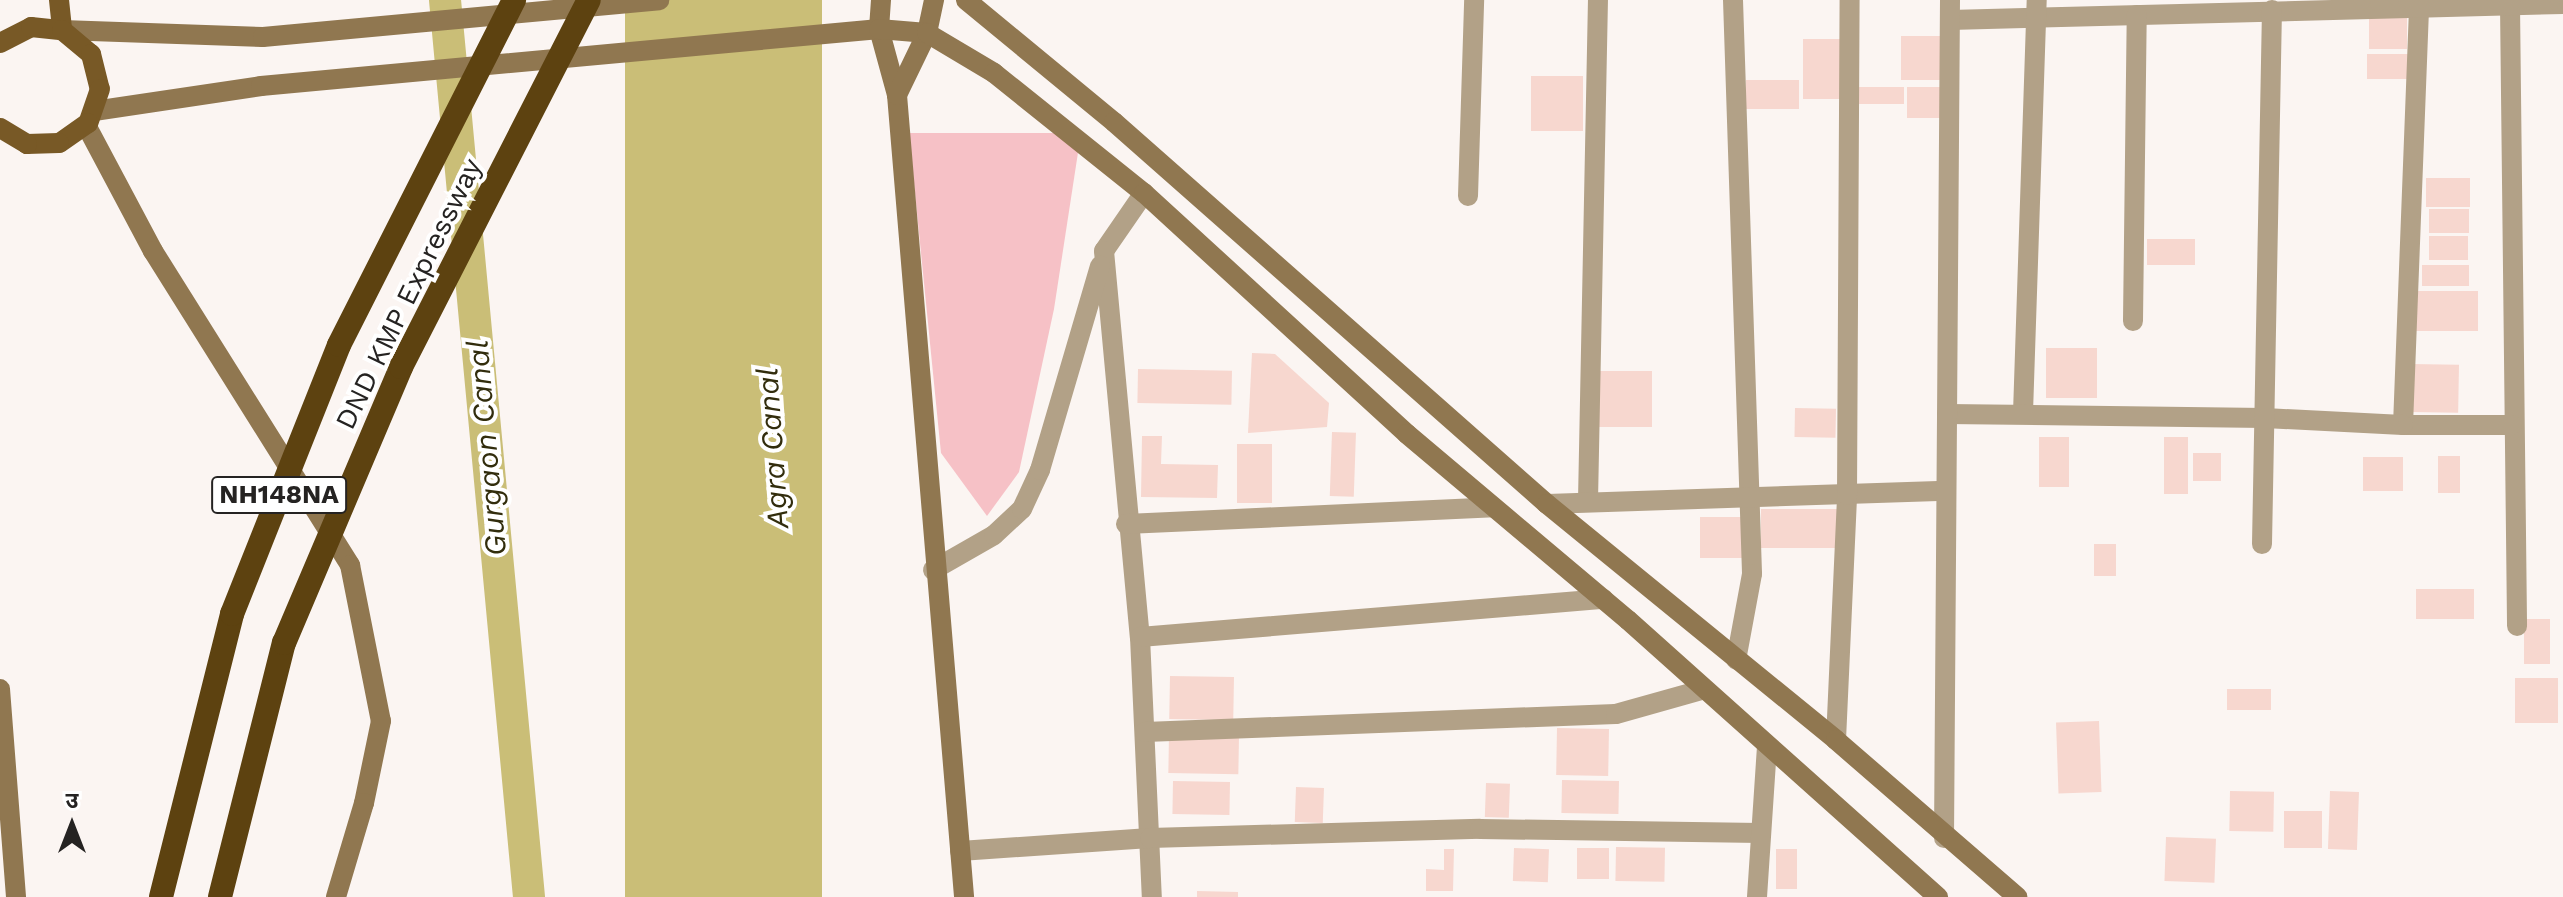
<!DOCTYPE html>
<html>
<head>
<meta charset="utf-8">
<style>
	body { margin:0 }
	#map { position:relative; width:2563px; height:897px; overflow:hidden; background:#fbf5f2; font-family:"Work Sans","Noto Sans Devanagari",sans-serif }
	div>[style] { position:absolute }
	.green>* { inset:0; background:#f6c1c6 }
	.water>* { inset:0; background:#cabe77; transform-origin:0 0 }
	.canal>* { height:32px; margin:-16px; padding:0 16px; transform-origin:16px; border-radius:16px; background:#cabe77 }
	.building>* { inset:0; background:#f7d7cf; transform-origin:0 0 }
	.street>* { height:20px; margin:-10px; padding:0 10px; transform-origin:10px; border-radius:10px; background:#b2a187 }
	.secondary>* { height:20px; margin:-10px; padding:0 10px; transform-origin:10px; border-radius:10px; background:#907750 }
	.primary>* { height:20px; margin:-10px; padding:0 10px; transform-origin:10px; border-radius:10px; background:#785926 }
	.highway>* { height:24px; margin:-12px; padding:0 12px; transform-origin:12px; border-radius:12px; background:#5d4210 }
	span { translate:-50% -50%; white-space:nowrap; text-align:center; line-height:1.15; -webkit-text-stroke:8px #fff; paint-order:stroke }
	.shield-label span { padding:2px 6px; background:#fff; border:2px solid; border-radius:6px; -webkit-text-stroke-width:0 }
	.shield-label { font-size:26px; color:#252322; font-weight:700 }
	.street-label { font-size:28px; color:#252322 }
	.water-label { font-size:30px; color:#322d0d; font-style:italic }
	.north { position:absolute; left:32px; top:785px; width:80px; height:80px; -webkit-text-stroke:6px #fff; paint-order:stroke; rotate:0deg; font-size:22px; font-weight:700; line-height:32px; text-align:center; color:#252322 }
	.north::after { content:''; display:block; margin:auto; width:28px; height:36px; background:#252322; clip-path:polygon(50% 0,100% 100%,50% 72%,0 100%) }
</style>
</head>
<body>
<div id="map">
	<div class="green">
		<i style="clip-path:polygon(909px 133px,1081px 133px,1054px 309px,1019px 472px,987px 516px,941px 453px)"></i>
	</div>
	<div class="water">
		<i style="left:625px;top:0;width:197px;height:901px"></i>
	</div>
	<div class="canal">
		<i style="left:445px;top:0;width:901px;rotate:84.65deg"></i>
	</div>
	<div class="building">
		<i style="left:2369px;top:17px;width:38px;height:32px"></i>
		<i style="left:1901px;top:36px;width:42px;height:44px"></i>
		<i style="left:1803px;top:39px;width:39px;height:60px"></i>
		<i style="left:2367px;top:54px;width:45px;height:25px"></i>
		<i style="left:1531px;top:76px;width:52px;height:55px"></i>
		<i style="left:1746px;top:80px;width:53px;height:29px"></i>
		<i style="left:1854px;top:87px;width:50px;height:17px"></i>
		<i style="left:1907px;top:87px;width:34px;height:31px"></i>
		<i style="left:2426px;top:178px;width:44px;height:29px"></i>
		<i style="left:2429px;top:209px;width:40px;height:24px"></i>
		<i style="left:2429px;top:236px;width:39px;height:24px"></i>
		<i style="left:2147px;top:239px;width:48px;height:26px"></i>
		<i style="left:2422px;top:265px;width:47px;height:21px"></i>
		<i style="left:2416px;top:291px;width:62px;height:40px"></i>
		<i style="left:2046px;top:348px;width:51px;height:50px"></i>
		<i style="clip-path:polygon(1252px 353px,1275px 354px,1329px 403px,1327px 427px,1248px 433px)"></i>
		<i style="left:2411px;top:364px;width:48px;height:48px;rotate:1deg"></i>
		<i style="left:1138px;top:369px;width:94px;height:34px;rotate:1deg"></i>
		<i style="left:1596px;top:371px;width:56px;height:56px"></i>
		<i style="left:1795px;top:408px;width:41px;height:29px;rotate:1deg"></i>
		<i style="left:1332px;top:432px;width:24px;height:64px;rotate:2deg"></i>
		<i style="clip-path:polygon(1142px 436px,1162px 436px,1161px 464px,1218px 465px,1217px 498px,1141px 497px)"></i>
		<i style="left:2039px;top:437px;width:30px;height:50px"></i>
		<i style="left:2164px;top:437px;width:24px;height:57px"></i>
		<i style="left:1237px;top:444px;width:35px;height:59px"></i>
		<i style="left:2193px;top:453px;width:28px;height:28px"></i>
		<i style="left:2438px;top:456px;width:22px;height:37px"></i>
		<i style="left:2363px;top:457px;width:40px;height:34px"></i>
		<i style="left:1761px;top:509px;width:80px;height:39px"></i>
		<i style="left:1700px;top:517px;width:45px;height:41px"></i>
		<i style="left:2094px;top:544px;width:22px;height:32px"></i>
		<i style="left:2416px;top:589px;width:58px;height:30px"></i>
		<i style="left:2524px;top:619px;width:26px;height:45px"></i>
		<i style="left:1170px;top:676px;width:64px;height:43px;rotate:1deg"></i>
		<i style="left:2515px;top:678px;width:43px;height:45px"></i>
		<i style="left:2227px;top:689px;width:44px;height:21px"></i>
		<i style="left:2099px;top:721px;width:71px;height:43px;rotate:88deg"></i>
		<i style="left:1557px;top:728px;width:52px;height:47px;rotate:1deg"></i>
		<i style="left:1169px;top:735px;width:70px;height:38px;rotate:1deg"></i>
		<i style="left:1562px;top:780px;width:57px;height:33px;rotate:1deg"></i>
		<i style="left:1173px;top:781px;width:57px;height:33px;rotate:1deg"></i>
		<i style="left:1486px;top:783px;width:24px;height:34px;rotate:2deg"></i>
		<i style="left:1296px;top:787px;width:28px;height:35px;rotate:2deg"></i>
		<i style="left:2230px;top:791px;width:44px;height:40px;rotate:1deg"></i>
		<i style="left:2330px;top:791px;width:29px;height:58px;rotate:2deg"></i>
		<i style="left:2284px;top:811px;width:38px;height:37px"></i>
		<i style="left:2166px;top:837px;width:50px;height:44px;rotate:2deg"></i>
		<i style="left:1616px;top:847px;width:49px;height:34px;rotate:1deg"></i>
		<i style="left:1514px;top:848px;width:35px;height:33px;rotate:2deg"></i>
		<i style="left:1577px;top:848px;width:32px;height:31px"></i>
		<i style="clip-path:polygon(1444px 849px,1454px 849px,1453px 891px,1426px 891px,1426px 869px,1444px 870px)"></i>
		<i style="left:1776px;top:849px;width:21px;height:40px"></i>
		<i style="clip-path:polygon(1197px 891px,1238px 892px,1238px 897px,1197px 897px)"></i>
	</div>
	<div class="street">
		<i style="left:1733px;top:0;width:574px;rotate:88.1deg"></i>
		<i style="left:1752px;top:574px;width:87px;rotate:100.5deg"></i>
		<i style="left:2510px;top:5px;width:621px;rotate:89.35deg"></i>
		<i style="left:2419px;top:9px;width:416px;rotate:92.2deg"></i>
		<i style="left:2403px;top:425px;width:109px"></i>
		<i style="left:1950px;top:20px;width:613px;rotate:-1.5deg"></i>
		<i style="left:1144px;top:193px;width:70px;rotate:124.6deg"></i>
		<i style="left:1104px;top:251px;width:388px;rotate:84.7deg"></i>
		<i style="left:1140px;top:637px;width:260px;rotate:87.4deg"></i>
		<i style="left:1468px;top:196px;width:196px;rotate:-88.2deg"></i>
		<i style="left:2133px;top:321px;width:306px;rotate:-89.3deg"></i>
		<i style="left:2023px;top:413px;width:413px;rotate:-88.1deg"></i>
		<i style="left:1947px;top:414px;width:318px;rotate:0.7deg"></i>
		<i style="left:2265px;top:418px;width:138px;rotate:2.9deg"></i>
		<i style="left:1588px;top:501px;width:501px;rotate:-88.86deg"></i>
		<i style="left:1547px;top:504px;width:399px;rotate:-1.9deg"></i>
		<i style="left:1126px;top:524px;width:368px;rotate:-2.6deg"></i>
		<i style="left:2262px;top:544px;width:534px;rotate:-88.93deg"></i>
		<i style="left:933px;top:570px;width:70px;rotate:-29.8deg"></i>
		<i style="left:994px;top:535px;width:38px;rotate:-43deg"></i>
		<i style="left:1022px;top:509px;width:43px;rotate:-65.2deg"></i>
		<i style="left:1040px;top:470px;width:213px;rotate:-73.6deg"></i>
		<i style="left:1140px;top:637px;width:465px;rotate:-4.7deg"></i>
		<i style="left:1145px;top:732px;width:471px;rotate:-2.2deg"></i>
		<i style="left:1616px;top:714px;width:92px;rotate:-15.7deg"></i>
		<i style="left:1836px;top:740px;width:245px;rotate:-87.4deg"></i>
		<i style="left:1847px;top:495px;width:495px;rotate:-89.7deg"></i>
		<i style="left:1944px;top:838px;width:838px;rotate:-89.59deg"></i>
		<i style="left:960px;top:851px;width:190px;rotate:-3.9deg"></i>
		<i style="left:1150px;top:838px;width:330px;rotate:-1.6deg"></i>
		<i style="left:1480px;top:829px;width:280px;rotate:0.8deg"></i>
		<i style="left:1757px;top:897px;width:152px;rotate:-86.2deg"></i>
	</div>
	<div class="secondary">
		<i style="left:881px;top:0;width:29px;rotate:94deg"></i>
		<i style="left:879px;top:29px;width:68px;rotate:74.7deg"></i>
		<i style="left:897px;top:95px;width:805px;rotate:85.22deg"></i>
		<i style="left:966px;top:0;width:192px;rotate:39.5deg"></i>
		<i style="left:1114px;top:122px;width:577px;rotate:41.42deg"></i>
		<i style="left:1547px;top:504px;width:373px;rotate:39.2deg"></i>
		<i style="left:1836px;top:740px;width:240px;rotate:40.9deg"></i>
		<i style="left:62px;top:30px;width:201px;rotate:2deg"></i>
		<i style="left:263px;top:37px;width:398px;rotate:-5.3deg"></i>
		<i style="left:897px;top:95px;width:69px;rotate:-64.2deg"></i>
		<i style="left:927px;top:33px;width:34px;rotate:-78deg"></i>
		<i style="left:94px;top:111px;width:169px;rotate:-8.5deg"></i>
		<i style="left:261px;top:86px;width:621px;rotate:-5.27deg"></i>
		<i style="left:879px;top:29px;width:48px;rotate:4.8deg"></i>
		<i style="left:927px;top:33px;width:78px;rotate:30.8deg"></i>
		<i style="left:994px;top:73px;width:192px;rotate:38.7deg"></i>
		<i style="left:1144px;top:193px;width:357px;rotate:42.5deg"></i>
		<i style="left:1407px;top:434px;width:289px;rotate:40.1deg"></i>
		<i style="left:1628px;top:620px;width:416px;rotate:41.8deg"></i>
		<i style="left:86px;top:125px;width:143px;rotate:62deg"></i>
		<i style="left:153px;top:251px;width:371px;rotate:57.9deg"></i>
		<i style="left:350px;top:565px;width:159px;rotate:78.8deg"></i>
		<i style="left:381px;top:721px;width:84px;rotate:101.7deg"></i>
		<i style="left:364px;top:803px;width:98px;rotate:106.6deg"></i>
		<i style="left:0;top:689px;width:209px;rotate:85.6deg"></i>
	</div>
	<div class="primary">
		<i style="left:59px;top:0;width:30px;rotate:84deg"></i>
		<i style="left:0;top:43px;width:35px;rotate:-27deg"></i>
		<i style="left:31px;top:27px;width:31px;rotate:6deg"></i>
		<i style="left:62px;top:30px;width:38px;rotate:40deg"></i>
		<i style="left:91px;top:54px;width:36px;rotate:76deg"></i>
		<i style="left:100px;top:89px;width:36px;rotate:109deg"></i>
		<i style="left:88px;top:123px;width:35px;rotate:145deg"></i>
		<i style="left:59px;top:143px;width:32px;rotate:178deg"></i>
		<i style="left:27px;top:144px;width:31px;rotate:-149deg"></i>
	</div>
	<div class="highway">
		<i style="left:161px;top:897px;width:292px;rotate:-75.9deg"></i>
		<i style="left:232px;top:614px;width:289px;rotate:-68.3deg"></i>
		<i style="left:339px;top:345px;width:387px;rotate:-63.1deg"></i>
		<i style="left:220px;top:897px;width:262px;rotate:-75.9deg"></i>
		<i style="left:284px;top:643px;width:300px;rotate:-67deg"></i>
		<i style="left:401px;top:367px;width:412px;rotate:-62.9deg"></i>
	</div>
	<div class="shield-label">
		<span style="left:279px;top:495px">NH148NA</span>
	</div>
	<div class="street-label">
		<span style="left:409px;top:294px;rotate:-64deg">DND KMP Expressway</span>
	</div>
	<div class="water-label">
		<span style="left:487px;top:448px;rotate:-95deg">Gurgaon Canal</span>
		<span style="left:773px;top:448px;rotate:-94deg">Agra Canal</span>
	</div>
	<div class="north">उ</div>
</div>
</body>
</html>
